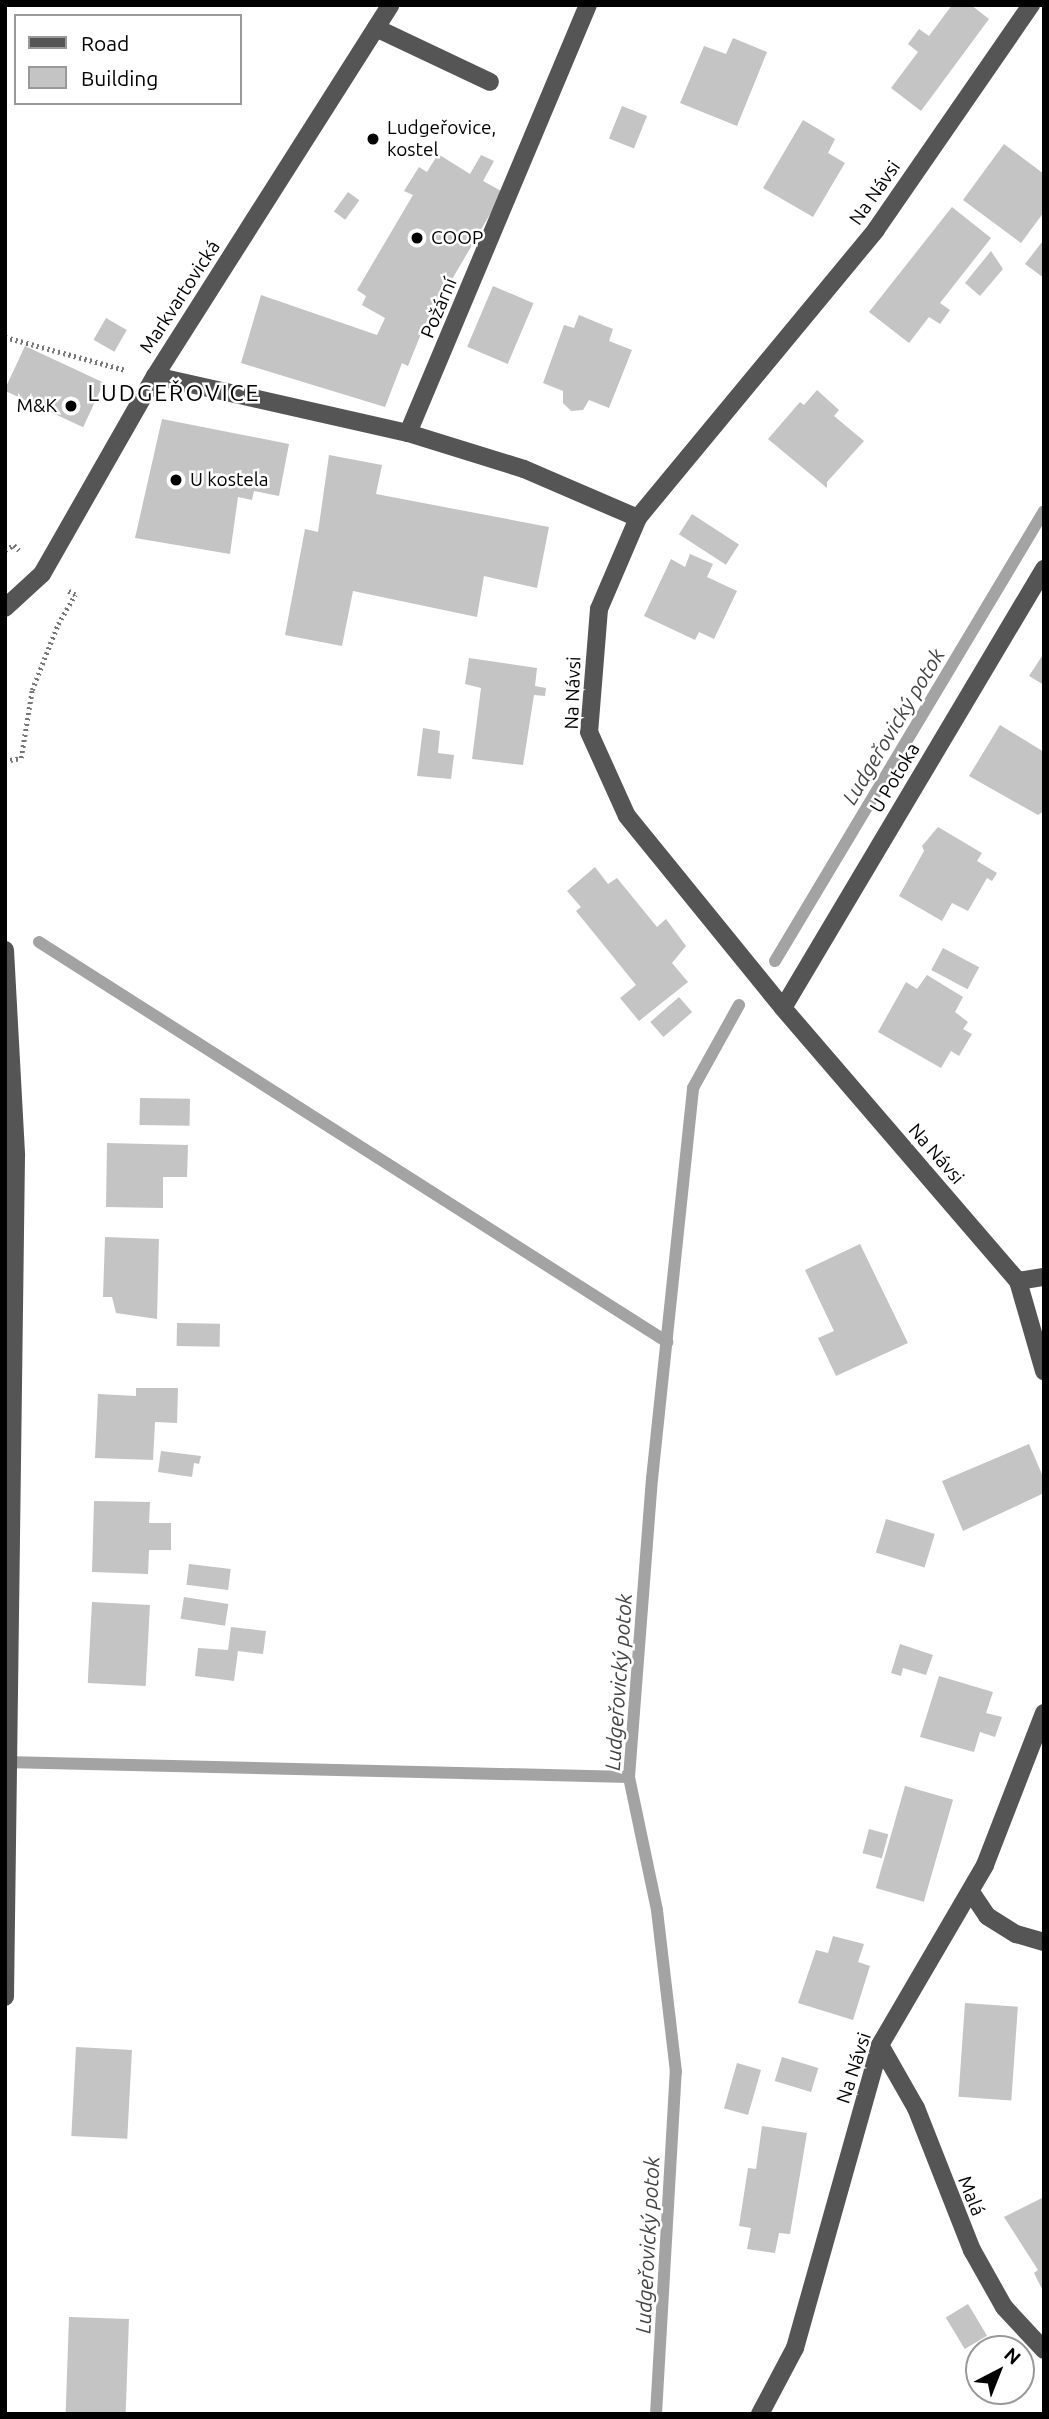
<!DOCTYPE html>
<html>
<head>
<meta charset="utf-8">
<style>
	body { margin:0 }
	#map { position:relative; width:1049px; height:2419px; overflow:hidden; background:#fff; font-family:Ubuntu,sans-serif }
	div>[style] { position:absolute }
	.stream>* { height:12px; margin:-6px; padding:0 6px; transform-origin:6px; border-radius:6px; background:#a3a3a3 }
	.building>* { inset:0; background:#c4c4c4; transform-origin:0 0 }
	.path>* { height:4.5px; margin-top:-2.25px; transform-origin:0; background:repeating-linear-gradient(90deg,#777 0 2px,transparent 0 5.5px) }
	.minor>* { height:18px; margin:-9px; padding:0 9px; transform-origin:9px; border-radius:9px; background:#555 }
	.dots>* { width:19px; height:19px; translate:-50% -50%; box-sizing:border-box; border:4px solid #fff; border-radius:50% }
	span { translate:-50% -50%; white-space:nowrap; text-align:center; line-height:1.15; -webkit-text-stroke:5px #fff; paint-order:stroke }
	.poi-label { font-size:19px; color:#000 }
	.left { translate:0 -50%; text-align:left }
	.right { translate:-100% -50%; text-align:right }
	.street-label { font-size:19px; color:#000 }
	.water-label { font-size:21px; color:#444; font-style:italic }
	.quarter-label { font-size:23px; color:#000; letter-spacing:2px }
	.frame { position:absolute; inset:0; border:7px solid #000; pointer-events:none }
	.legend { position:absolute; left:14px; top:14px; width:228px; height:91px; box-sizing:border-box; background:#fff; border:2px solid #999; margin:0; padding:9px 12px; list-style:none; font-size:21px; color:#000 }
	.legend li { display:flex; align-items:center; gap:14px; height:35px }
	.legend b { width:35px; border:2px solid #999 }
	.north { position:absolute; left:965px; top:2335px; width:70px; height:70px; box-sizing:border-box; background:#fff; border:2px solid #999; border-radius:50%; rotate:42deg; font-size:19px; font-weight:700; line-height:28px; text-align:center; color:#000 }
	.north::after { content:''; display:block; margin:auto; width:24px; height:32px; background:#000; clip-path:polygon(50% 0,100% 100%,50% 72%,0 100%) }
</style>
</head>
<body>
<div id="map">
	<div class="stream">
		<i style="left:39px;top:942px;width:745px;rotate:32.49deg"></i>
		<i style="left:775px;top:961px;width:524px;rotate:-59.13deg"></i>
		<i style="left:5px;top:1762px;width:624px;rotate:1.38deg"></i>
		<i style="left:656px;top:2414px;width:343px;rotate:-86.7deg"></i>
		<i style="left:676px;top:2072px;width:163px;rotate:-96.7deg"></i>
		<i style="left:657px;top:1910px;width:136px;rotate:-101.9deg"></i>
		<i style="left:629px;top:1777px;width:299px;rotate:-85.6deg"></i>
		<i style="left:652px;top:1479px;width:393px;rotate:-84deg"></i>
		<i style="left:693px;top:1088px;width:95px;rotate:-61deg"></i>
	</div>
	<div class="building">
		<i style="clip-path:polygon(952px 5px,971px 5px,989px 19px,921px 111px,891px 88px,918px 52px,908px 44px,919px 29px,929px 36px)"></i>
		<i style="clip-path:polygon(733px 38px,767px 52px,737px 126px,680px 103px,704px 46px,726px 54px)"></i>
		<i style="left:622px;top:106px;width:27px;height:35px;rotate:22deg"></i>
		<i style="clip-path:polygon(803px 120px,835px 139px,828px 153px,845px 163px,813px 217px,763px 188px)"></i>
		<i style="clip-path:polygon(1004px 144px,1044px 174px,1044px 212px,1021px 243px,963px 200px)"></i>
		<i style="clip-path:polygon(438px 154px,470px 174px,481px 155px,494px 161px,483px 181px,503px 192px,423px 329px,408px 366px,402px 363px,385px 407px,241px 363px,261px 295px,377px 335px,385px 318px,362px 305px,366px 296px,357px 290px,413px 195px,404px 191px,419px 167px,427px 172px)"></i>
		<i style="left:348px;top:192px;width:14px;height:24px;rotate:36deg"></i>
		<i style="clip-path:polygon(952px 207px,991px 238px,940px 303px,950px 310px,940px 324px,929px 317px,909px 343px,869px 312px)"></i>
		<i style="clip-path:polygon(1042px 242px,1044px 243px,1044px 278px,1025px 264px)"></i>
		<i style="clip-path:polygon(991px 251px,1003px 269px,980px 296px,965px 283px)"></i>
		<i style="left:493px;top:286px;width:44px;height:66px;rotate:23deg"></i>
		<i style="clip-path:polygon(579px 315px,613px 329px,609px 341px,632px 350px,609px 408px,589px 400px,583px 410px,571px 411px,563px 403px,563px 391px,543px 383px,564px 325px,574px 328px)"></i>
		<i style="left:106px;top:318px;width:24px;height:25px;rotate:30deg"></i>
		<i style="left:25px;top:346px;width:87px;height:49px;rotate:25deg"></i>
		<i style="clip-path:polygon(817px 390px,839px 410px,834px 416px,864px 441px,827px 482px,827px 488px,768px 439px,800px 402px,804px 405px)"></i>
		<i style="clip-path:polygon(162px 419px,289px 444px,279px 496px,254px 491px,252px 500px,238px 497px,230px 554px,135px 538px)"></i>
		<i style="clip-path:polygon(329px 455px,382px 465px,376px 494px,549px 527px,537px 588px,484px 576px,477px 617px,353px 591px,342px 646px,285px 635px,305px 529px,318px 532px)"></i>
		<i style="left:692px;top:514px;width:56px;height:24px;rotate:33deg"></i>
		<i style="clip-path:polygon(690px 554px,713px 564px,707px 577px,737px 591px,714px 639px,699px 632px,695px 640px,644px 616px,671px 559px,685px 567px)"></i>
		<i style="clip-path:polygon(1044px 653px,1044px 685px,1029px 676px)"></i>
		<i style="clip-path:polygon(469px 658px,537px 668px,535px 686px,546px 688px,545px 696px,534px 695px,523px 765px,472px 759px,481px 688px,465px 684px)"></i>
		<i style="clip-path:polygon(1000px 725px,1044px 752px,1044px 811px,1038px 815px,969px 776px)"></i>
		<i style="clip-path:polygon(423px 728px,440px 731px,438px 753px,454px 755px,451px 779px,417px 776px)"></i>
		<i style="clip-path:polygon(938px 827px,982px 853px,977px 861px,997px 873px,992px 881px,987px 878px,968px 911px,952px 903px,942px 921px,899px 896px,924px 851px,922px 846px)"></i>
		<i style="clip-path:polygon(595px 867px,608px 884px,617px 878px,657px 927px,666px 919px,686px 946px,672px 963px,688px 982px,639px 1021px,620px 998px,636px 985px,576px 911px,581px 907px,567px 891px)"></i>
		<i style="left:943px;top:948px;width:41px;height:25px;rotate:28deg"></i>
		<i style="clip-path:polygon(927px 975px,963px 997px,955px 1012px,968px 1022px,963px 1029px,972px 1034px,959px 1056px,951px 1051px,941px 1068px,878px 1032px,906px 982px,917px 989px)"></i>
		<i style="left:679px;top:997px;width:20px;height:38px;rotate:49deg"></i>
		<i style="left:140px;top:1098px;width:50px;height:27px;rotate:1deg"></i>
		<i style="clip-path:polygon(107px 1143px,188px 1145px,187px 1177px,163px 1177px,163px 1208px,106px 1207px)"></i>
		<i style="clip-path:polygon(105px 1237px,159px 1239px,157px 1319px,116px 1313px,112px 1297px,103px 1297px)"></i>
		<i style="clip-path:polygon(860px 1244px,908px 1343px,836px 1376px,818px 1338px,834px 1331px,805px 1270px)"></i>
		<i style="left:177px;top:1323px;width:43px;height:23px;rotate:1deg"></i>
		<i style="clip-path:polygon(136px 1388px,178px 1388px,177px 1423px,155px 1422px,153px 1460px,95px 1458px,98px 1394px,136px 1396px)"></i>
		<i style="clip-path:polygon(1029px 1444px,1044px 1479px,1044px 1493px,963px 1531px,942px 1481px)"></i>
		<i style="clip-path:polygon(161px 1451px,201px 1456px,199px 1464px,194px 1463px,192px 1477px,158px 1472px)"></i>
		<i style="clip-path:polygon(94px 1501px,150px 1502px,149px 1523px,171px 1523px,171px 1550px,149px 1550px,148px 1574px,92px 1572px)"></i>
		<i style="left:886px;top:1519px;width:51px;height:35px;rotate:17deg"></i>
		<i style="left:189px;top:1564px;width:42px;height:21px;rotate:7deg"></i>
		<i style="left:184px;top:1597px;width:45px;height:22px;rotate:9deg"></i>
		<i style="left:92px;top:1602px;width:58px;height:81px;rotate:3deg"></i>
		<i style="clip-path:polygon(231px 1627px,266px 1631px,263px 1654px,238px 1651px,234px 1681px,195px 1676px,198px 1648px,228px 1650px)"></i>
		<i style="clip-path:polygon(900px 1644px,933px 1655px,926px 1675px,903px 1668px,901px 1676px,891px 1673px)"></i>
		<i style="clip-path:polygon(939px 1676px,993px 1692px,986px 1713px,1002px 1717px,995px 1737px,980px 1732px,974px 1752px,920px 1737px)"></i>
		<i style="left:905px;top:1786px;width:50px;height:106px;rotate:16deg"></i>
		<i style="left:869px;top:1829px;width:20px;height:25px;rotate:15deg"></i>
		<i style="clip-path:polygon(833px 1936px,864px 1944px,858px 1962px,870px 1966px,853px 2020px,798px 2003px,816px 1950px,828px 1953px)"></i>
		<i style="left:965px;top:2003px;width:53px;height:94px;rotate:4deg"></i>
		<i style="left:76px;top:2047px;width:56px;height:89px;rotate:3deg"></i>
		<i style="left:782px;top:2057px;width:38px;height:25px;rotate:17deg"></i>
		<i style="left:737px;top:2063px;width:25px;height:47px;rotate:16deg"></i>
		<i style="clip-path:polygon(762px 2126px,807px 2133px,790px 2234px,779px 2233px,775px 2253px,747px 2249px,751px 2228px,739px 2226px,748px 2168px,756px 2169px)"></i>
		<i style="clip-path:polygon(1044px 2197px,1044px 2293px,1034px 2273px,1038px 2270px,1004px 2217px)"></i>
		<i style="left:968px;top:2304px;width:37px;height:26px;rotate:59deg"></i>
		<i style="left:69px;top:2317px;width:60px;height:97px;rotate:2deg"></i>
	</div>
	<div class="path">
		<i style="left:5px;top:337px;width:125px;rotate:15.3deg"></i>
		<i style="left:5px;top:550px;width:10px;rotate:-29deg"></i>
		<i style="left:14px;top:545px;width:10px;rotate:45deg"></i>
		<i style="left:5px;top:761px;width:16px;rotate:-11deg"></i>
		<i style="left:21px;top:758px;width:69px;rotate:-80.8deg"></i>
		<i style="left:32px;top:690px;width:71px;rotate:-68.5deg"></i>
		<i style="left:58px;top:624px;width:34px;rotate:-60deg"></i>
		<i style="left:75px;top:595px;width:8px;rotate:-150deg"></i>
	</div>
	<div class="minor">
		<i style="left:1031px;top:5px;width:273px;rotate:124.6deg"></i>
		<i style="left:876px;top:230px;width:374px;rotate:129.6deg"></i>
		<i style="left:638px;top:518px;width:99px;rotate:113.2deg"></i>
		<i style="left:599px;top:609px;width:123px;rotate:94.6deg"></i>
		<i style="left:589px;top:732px;width:92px;rotate:65.7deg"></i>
		<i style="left:627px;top:816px;width:247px;rotate:50.9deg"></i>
		<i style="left:783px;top:1008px;width:360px;rotate:49.3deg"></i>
		<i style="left:1018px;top:1281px;width:94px;rotate:73.9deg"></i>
		<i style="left:376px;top:28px;width:126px;rotate:25.3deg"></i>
		<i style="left:155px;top:376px;width:259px;rotate:12.7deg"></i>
		<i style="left:408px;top:433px;width:121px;rotate:17.2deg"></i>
		<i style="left:524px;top:469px;width:124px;rotate:23.3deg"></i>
		<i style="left:408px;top:433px;width:464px;rotate:-67.2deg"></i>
		<i style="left:5px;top:608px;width:50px;rotate:-42.6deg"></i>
		<i style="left:42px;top:574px;width:228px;rotate:-60.3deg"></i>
		<i style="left:155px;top:376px;width:439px;rotate:-57.6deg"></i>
		<i style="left:5px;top:950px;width:206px;rotate:86.9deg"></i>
		<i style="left:16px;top:1156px;width:841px;rotate:90.75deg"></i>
		<i style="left:783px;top:1008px;width:511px;rotate:-59.27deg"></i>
		<i style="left:1018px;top:1281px;width:26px;rotate:-9deg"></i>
		<i style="left:971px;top:1892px;width:29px;rotate:56deg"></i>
		<i style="left:987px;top:1916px;width:34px;rotate:32deg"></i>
		<i style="left:1016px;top:1934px;width:29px;rotate:16deg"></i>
		<i style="left:880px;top:2045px;width:73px;rotate:60.3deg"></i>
		<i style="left:916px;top:2108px;width:153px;rotate:68.5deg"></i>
		<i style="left:972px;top:2250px;width:65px;rotate:60.7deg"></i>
		<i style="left:1004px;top:2307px;width:59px;rotate:47.1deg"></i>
		<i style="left:760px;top:2414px;width:75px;rotate:-62.1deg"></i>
		<i style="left:795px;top:2348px;width:315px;rotate:-74.3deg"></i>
		<i style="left:880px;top:2045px;width:208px;rotate:-59.7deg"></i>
		<i style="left:985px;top:1865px;width:163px;rotate:-68.8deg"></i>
	</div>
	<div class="dots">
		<i style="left:373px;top:139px;background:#000"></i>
		<i style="left:417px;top:238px;background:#000"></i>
		<i style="left:71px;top:406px;background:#000"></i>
		<i style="left:176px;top:480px;background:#000"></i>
	</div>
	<div class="poi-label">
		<span class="left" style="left:387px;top:139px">Ludgeřovice,<br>kostel</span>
		<span class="left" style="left:431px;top:238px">COOP</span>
		<span class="right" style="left:57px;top:406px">M&amp;K</span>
		<span class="left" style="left:190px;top:480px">U kostela</span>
	</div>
	<div class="street-label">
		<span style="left:875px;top:193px;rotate:-55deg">Na Návsi</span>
		<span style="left:180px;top:297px;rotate:-57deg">Markvartovická</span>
		<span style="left:439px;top:308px;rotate:-67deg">Požární</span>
		<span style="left:573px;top:693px;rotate:-88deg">Na Návsi</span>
		<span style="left:895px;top:778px;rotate:-59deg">U Potoka</span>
		<span style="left:936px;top:1154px;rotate:49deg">Na Návsi</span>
		<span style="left:854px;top:2068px;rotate:-72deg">Na Návsi</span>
		<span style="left:971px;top:2196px;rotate:68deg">Malá</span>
	</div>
	<div class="water-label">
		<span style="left:893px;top:726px;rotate:-59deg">Ludgeřovický potok</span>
		<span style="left:618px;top:1682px;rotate:-86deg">Ludgeřovický potok</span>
		<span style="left:647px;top:2245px;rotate:-87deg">Ludgeřovický potok</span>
	</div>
	<div class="quarter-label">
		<span style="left:174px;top:393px">LUDGEŘOVICE</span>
	</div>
	<div class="frame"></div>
	<ul class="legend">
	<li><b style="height:9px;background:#555"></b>Road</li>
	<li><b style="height:19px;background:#c4c4c4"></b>Building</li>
	</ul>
	<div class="north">N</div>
</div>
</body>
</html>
